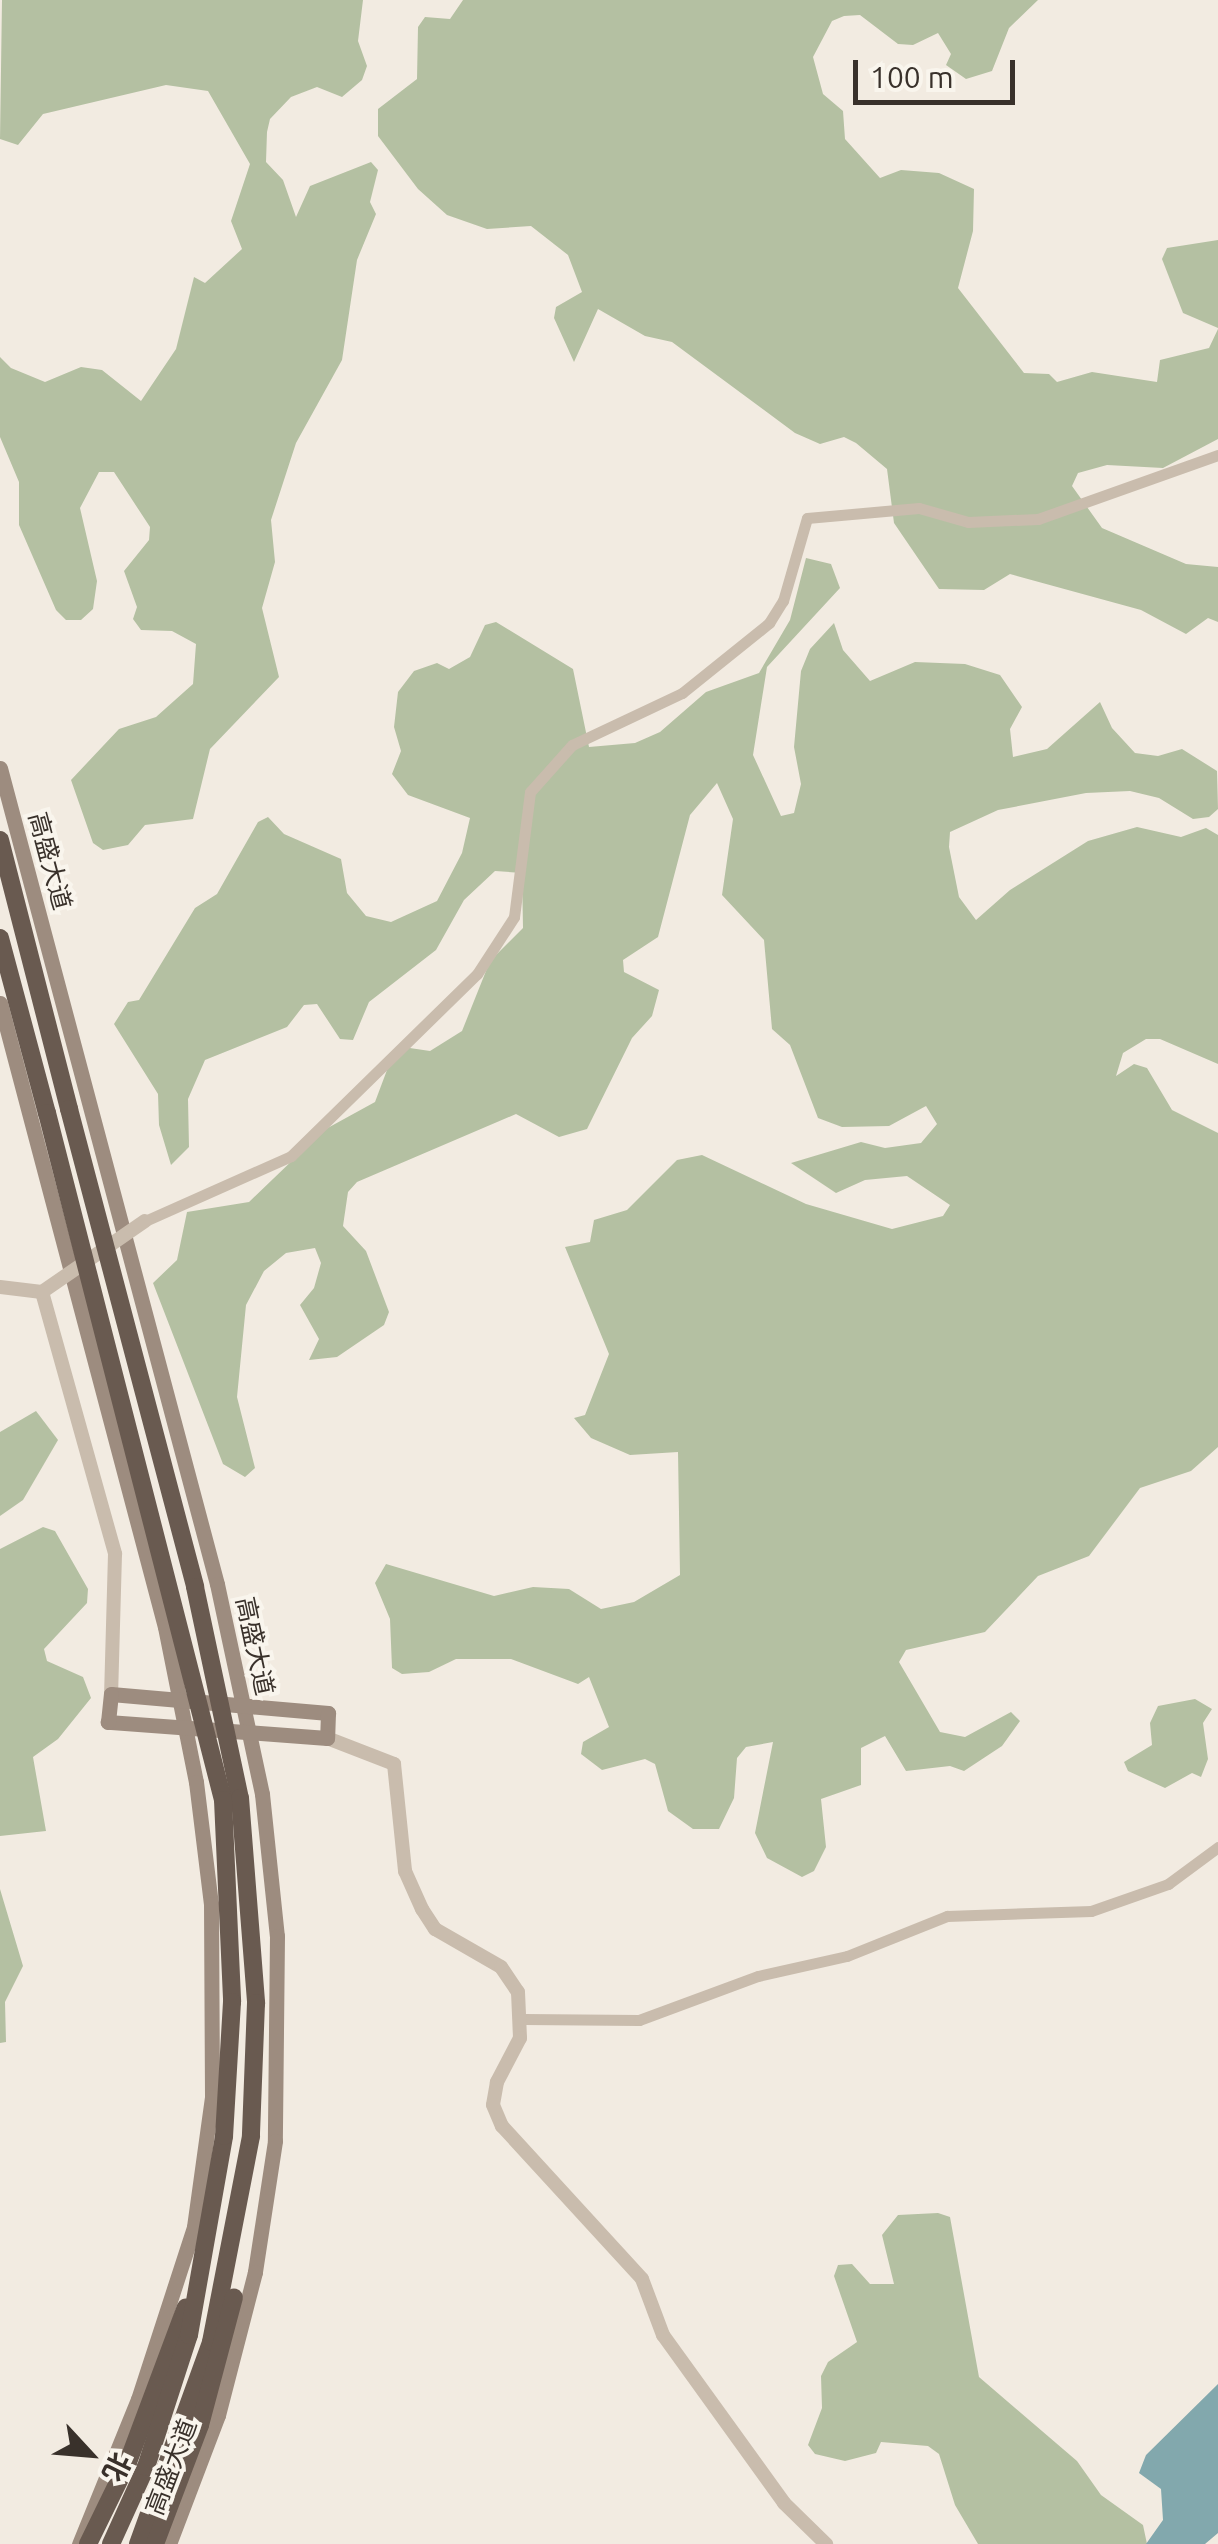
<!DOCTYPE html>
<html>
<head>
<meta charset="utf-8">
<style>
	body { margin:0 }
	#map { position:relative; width:1218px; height:2544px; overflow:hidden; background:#f2ebe1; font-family:Ubuntu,"Noto Sans SC",sans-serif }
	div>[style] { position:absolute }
	.green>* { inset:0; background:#b4c0a2 }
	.water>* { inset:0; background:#82a8ad }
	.minor>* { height:11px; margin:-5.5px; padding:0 5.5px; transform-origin:5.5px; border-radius:5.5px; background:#c9bcad }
	.tertiary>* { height:14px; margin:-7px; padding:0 7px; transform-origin:7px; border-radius:7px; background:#c9bcad }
	.secondary>* { height:15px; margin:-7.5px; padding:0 7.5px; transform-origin:7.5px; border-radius:7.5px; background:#9d8c7f }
	.trunk>* { height:18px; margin:-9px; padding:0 9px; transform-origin:9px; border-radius:9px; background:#695a50 }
	.tertiary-bridge>* { height:14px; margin:-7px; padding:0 7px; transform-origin:7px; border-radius:7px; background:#c9bcad }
	.trunk-bridge>* { height:18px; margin:-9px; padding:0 9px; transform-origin:9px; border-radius:9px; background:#695a50 }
	span { translate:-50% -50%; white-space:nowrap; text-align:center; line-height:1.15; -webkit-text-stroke:8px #f9f5ed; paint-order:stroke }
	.street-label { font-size:25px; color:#39312b }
	.north { position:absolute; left:40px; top:2404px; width:100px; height:100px; -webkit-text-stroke:8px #f9f5ed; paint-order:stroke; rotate:116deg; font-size:28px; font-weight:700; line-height:40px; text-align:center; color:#39312b }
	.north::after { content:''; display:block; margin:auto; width:35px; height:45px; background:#39312b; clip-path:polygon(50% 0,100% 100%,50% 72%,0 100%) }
	.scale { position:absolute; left:853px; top:60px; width:162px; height:45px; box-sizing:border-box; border:5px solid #39312b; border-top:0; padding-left:12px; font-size:30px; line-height:35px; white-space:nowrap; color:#39312b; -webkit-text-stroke:8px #f9f5ed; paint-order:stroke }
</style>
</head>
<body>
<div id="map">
	<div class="green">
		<i style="clip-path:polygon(2px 0,363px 0,358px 41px,367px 66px,362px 80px,342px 97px,317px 87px,291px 97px,270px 119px,267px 132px,266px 162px,283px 180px,296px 217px,310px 186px,371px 162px,378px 170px,370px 202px,376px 214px,357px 260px,342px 360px,296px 443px,271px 520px,275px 562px,262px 608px,279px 677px,210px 749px,193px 819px,145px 825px,128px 845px,103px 850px,93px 843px,71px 780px,119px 729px,156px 717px,193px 684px,196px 644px,172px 631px,141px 630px,133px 619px,137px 607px,124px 571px,149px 540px,150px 527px,114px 472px,99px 472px,80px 508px,97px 581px,93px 609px,81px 620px,66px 620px,56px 610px,19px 525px,19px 482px,0 437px,0 357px,11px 368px,45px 382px,81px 367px,102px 370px,141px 401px,176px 349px,194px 277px,205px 283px,242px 249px,231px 221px,250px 164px,208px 91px,166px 85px,43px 114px,18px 145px,0 139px)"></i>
		<i style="clip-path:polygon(463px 0,1038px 0,1009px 28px,992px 71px,966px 79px,946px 65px,951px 54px,938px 33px,913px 45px,898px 44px,860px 15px,844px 16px,832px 21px,813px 57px,823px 94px,843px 111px,845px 139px,880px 178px,901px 170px,939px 173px,974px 189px,973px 231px,958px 288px,1024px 373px,1049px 374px,1057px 382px,1092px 372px,1157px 382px,1160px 360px,1209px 348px,1218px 329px,1218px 439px,1163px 468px,1107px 465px,1078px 473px,1072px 486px,1102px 528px,1186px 564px,1218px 567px,1218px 622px,1208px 618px,1186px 634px,1141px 610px,1010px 574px,984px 590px,939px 589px,894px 523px,887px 469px,856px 443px,844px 437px,820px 444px,795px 433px,672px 342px,645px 336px,598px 309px,574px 362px,554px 318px,556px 307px,582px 292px,568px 255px,531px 226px,487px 229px,447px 215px,418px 189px,378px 136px,378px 109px,417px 79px,418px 27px,425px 17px,450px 19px)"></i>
		<i style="clip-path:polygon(1218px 240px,1218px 328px,1183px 313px,1162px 259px,1167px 248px)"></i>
		<i style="clip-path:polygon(806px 558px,831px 564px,840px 588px,767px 667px,753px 755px,781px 816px,794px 813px,801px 784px,794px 747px,801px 671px,810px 649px,834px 623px,843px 650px,870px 681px,915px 662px,965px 664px,1000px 675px,1022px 707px,1010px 729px,1013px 757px,1047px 749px,1100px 702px,1112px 728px,1135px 753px,1158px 756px,1182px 749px,1217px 771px,1218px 809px,1209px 817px,1193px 819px,1159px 798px,1130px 791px,1086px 793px,998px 810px,950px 832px,949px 847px,959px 897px,976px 920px,1010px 890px,1088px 841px,1137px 827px,1181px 837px,1206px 828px,1218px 835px,1218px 1064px,1160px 1039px,1146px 1039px,1123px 1053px,1116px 1076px,1134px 1064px,1147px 1068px,1172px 1110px,1218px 1133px,1218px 1447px,1191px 1471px,1140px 1488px,1089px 1556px,1038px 1576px,985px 1632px,906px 1650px,899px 1662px,940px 1732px,965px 1737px,1011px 1712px,1020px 1721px,1002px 1746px,964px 1771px,950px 1766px,906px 1771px,885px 1736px,861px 1748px,861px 1785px,821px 1799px,826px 1847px,814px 1871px,802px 1877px,767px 1858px,755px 1833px,773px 1742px,746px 1747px,737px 1758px,734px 1798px,719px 1829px,693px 1829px,668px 1811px,655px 1764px,645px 1759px,602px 1770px,581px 1754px,583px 1742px,609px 1727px,589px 1677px,578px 1684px,511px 1659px,456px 1659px,429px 1672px,402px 1674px,392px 1668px,390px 1619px,375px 1583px,386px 1564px,494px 1596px,533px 1587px,569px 1589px,601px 1609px,634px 1602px,680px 1575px,678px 1452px,630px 1455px,591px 1438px,574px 1418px,585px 1415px,609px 1354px,565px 1247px,590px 1242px,594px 1220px,627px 1210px,677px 1160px,702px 1155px,806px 1204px,892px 1229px,943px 1216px,950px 1205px,907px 1176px,865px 1180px,836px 1193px,791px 1163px,861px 1142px,885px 1148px,921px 1143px,937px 1124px,926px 1106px,889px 1126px,842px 1127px,818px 1118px,790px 1045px,772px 1029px,764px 940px,722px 895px,733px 819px,717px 783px,690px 815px,658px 937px,623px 960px,624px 972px,659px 990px,652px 1016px,632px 1038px,587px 1129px,559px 1137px,516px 1114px,357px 1182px,348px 1192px,343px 1226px,366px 1251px,389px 1312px,384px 1325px,337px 1357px,309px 1360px,319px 1339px,300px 1305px,314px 1288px,321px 1263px,315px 1248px,286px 1253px,264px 1271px,246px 1305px,237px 1397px,255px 1468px,245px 1477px,223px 1464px,153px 1283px,177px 1260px,187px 1212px,249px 1202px,324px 1130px,375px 1102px,393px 1054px,403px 1047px,430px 1051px,462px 1031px,490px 961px,523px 928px,522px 873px,495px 871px,464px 900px,436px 950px,369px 1002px,353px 1040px,340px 1039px,317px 1004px,304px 1005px,287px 1027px,205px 1060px,188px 1099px,189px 1147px,171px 1165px,159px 1125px,158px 1094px,114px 1024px,128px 1002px,139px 1000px,195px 908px,217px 894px,258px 822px,268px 817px,284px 834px,341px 859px,347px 893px,366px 916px,391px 922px,437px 901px,462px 853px,470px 818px,408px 795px,392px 774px,401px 751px,394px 727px,398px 692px,414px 671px,437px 663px,449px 669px,470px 657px,485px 625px,496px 622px,573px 669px,589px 747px,635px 743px,660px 732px,706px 692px,759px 673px,790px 620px)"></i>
		<i style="clip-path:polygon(36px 1411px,58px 1440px,23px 1500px,0 1516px,0 1432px)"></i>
		<i style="clip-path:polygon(43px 1527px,55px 1531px,88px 1589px,87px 1603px,44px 1649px,47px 1661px,83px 1677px,91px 1698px,58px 1739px,33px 1757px,46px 1831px,0 1836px,0 1549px)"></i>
		<i style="clip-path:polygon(1195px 1699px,1212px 1709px,1203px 1723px,1208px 1759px,1201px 1777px,1192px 1773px,1165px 1788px,1128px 1771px,1124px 1762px,1152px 1745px,1150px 1723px,1158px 1706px)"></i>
		<i style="clip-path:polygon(0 1889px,23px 1966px,5px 2002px,6px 2042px,0 2043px)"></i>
		<i style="clip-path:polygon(938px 2213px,950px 2217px,979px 2377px,1077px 2461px,1101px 2495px,1143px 2525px,1147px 2544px,978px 2544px,955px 2505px,939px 2454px,928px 2446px,881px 2442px,876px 2453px,845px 2461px,815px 2454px,808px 2445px,822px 2408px,821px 2376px,828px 2362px,857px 2342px,834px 2276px,838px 2265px,852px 2264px,870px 2284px,894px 2284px,882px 2235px,898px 2215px)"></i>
	</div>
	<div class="water">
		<i style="clip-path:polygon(1218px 2384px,1218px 2533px,1205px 2544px,1146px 2544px,1163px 2520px,1161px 2489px,1139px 2473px,1146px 2455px)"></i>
	</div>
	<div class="minor">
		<i style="left:145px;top:1221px;width:160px;rotate:-24deg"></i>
		<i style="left:291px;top:1156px;width:260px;rotate:-44.4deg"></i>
		<i style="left:477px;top:974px;width:68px;rotate:-57deg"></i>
		<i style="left:514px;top:917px;width:126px;rotate:-82.7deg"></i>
		<i style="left:530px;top:792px;width:63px;rotate:-48.2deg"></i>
		<i style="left:572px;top:745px;width:122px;rotate:-25.3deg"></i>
		<i style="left:682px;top:693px;width:112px;rotate:-38.8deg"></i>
		<i style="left:769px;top:623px;width:26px;rotate:-58deg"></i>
		<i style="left:783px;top:601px;width:86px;rotate:-73.9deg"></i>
		<i style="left:807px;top:518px;width:112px;rotate:-5.1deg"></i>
		<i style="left:919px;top:508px;width:51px;rotate:15.9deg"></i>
		<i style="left:968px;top:522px;width:70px;rotate:-2.5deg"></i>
		<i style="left:1038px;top:519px;width:191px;rotate:-19.6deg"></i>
		<i style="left:524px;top:2019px;width:115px;rotate:0.5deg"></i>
		<i style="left:639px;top:2020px;width:127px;rotate:-20.3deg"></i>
		<i style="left:758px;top:1976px;width:91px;rotate:-12.7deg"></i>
		<i style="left:847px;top:1956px;width:108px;rotate:-21.8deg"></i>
		<i style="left:947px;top:1916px;width:144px;rotate:-2deg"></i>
		<i style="left:1091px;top:1911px;width:82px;rotate:-19.3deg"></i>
		<i style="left:1168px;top:1884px;width:62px;rotate:-36.5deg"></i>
	</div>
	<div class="tertiary">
		<i style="left:0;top:1287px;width:42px;rotate:6.8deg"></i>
		<i style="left:42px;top:1292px;width:272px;rotate:74.4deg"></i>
		<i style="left:115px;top:1554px;width:140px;rotate:91.6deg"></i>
		<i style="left:327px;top:1738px;width:72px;rotate:21.2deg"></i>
		<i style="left:394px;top:1764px;width:108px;rotate:84.1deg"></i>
		<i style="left:405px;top:1871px;width:42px;rotate:65.9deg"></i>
		<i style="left:422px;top:1909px;width:24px;rotate:57deg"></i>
		<i style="left:435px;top:1929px;width:76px;rotate:29.9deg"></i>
		<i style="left:501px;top:1967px;width:30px;rotate:56deg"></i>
		<i style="left:518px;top:1992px;width:46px;rotate:87.5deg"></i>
		<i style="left:520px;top:2038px;width:50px;rotate:117.6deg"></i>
		<i style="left:497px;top:2082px;width:23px;rotate:100deg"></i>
		<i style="left:493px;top:2105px;width:23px;rotate:67deg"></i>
		<i style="left:502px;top:2126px;width:207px;rotate:47.5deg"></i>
		<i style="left:642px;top:2279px;width:60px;rotate:69.4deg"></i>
		<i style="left:663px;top:2335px;width:207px;rotate:54.2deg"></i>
		<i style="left:784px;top:2503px;width:59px;rotate:44.3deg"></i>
	</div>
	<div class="secondary">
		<i style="left:0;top:768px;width:844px;rotate:75.11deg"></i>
		<i style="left:217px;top:1584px;width:215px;rotate:77.9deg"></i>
		<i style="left:262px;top:1794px;width:143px;rotate:84deg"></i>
		<i style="left:277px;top:1936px;width:205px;rotate:90.6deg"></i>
		<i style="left:275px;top:2141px;width:133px;rotate:98.7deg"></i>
		<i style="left:255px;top:2272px;width:148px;rotate:104.5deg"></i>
		<i style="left:218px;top:2415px;width:138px;rotate:110.8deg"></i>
		<i style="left:0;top:1003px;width:645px;rotate:75.19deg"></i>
		<i style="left:165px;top:1627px;width:158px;rotate:78.7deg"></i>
		<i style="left:196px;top:1782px;width:123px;rotate:83deg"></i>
		<i style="left:211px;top:1904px;width:193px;rotate:89.7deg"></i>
		<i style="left:212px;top:2097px;width:131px;rotate:97.9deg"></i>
		<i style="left:194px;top:2227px;width:181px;rotate:108deg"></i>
		<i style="left:138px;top:2399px;width:157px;rotate:112.1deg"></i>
		<i style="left:111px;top:1694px;width:218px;rotate:5deg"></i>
		<i style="left:328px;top:1713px;width:25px;rotate:92deg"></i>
		<i style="left:327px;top:1738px;width:220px;rotate:-175.8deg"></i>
		<i style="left:108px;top:1722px;width:28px;rotate:-84deg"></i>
	</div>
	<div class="trunk">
		<i style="left:0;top:840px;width:278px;rotate:75.6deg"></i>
		<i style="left:0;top:938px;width:181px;rotate:75deg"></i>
		<i style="left:88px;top:2544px;width:91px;rotate:-64deg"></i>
		<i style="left:128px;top:2462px;width:165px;rotate:-69.5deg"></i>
		<i style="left:111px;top:2544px;width:85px;rotate:-65.6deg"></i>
		<i style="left:146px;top:2467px;width:139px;rotate:-72deg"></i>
		<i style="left:189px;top:2335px;width:202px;rotate:-80deg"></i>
		<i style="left:138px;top:2544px;width:215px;rotate:-70.1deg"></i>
		<i style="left:211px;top:2342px;width:210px;rotate:-79deg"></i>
		<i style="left:155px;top:2544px;width:127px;rotate:-69.3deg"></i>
		<i style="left:200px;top:2425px;width:132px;rotate:-75.1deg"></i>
	</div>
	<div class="tertiary-bridge">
		<i style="left:42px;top:1292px;width:125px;rotate:-34.6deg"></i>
	</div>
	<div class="trunk-bridge">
		<i style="left:69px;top:1109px;width:494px;rotate:75.2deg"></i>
		<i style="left:195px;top:1587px;width:216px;rotate:78deg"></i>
		<i style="left:240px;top:1798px;width:206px;rotate:85.5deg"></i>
		<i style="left:256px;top:2003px;width:133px;rotate:92.2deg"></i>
		<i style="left:47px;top:1113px;width:709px;rotate:75.63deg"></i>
		<i style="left:223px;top:1800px;width:202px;rotate:87.4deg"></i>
		<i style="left:232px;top:2002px;width:134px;rotate:93.4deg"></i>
	</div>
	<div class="street-label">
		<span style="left:50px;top:861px;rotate:75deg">高盛大道</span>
		<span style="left:255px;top:1646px;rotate:78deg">高盛大道</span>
		<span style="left:171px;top:2467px;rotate:-69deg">高盛大道</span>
	</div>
	<div class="north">北</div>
	<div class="scale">100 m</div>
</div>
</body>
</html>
